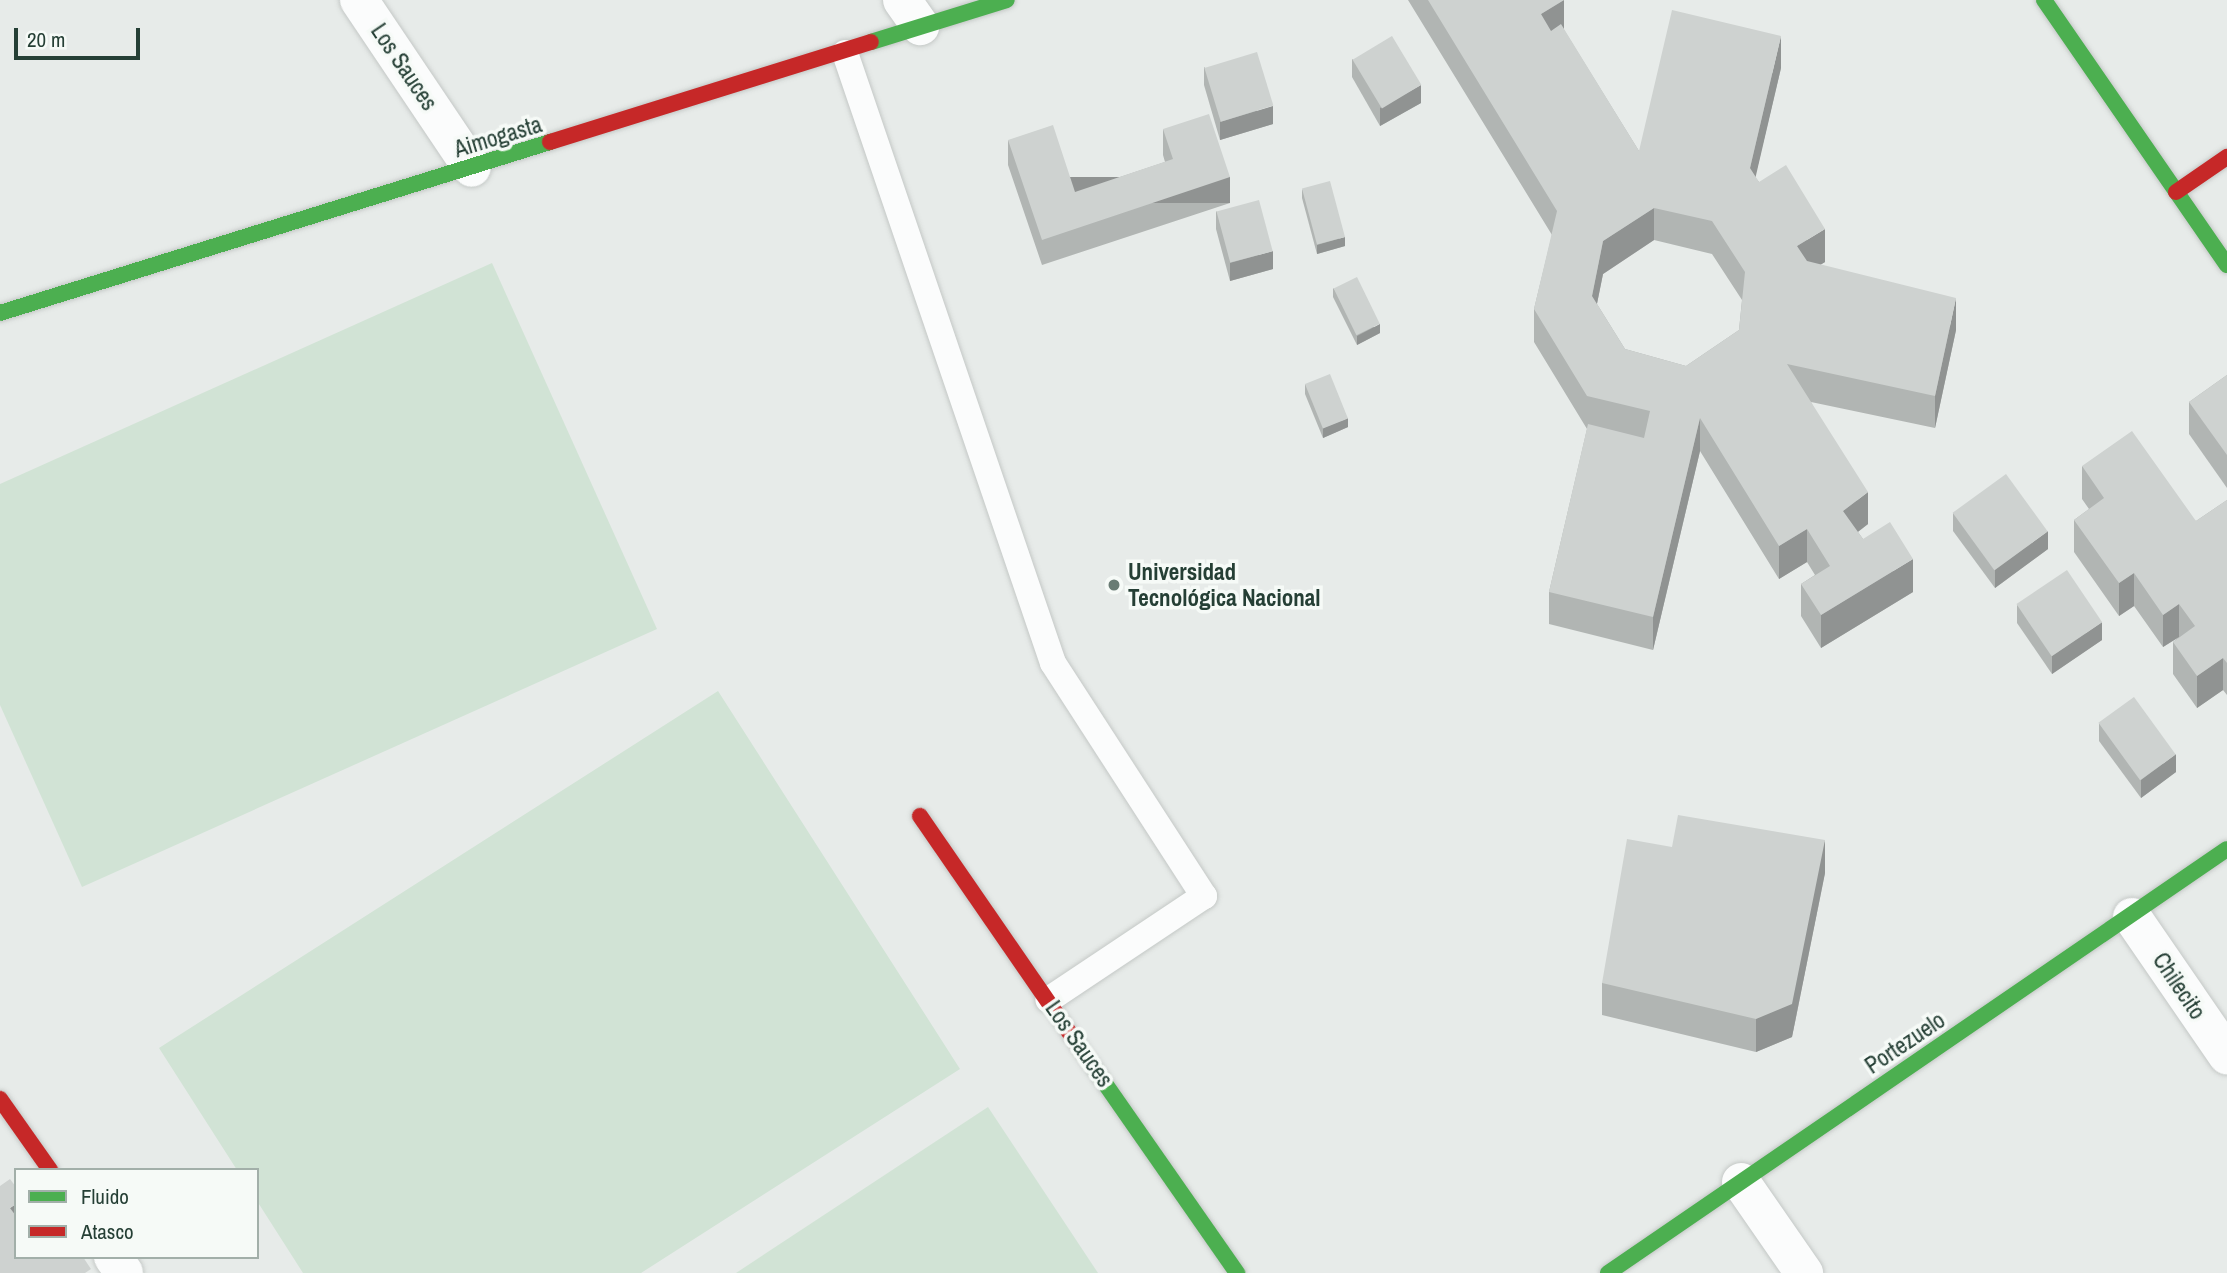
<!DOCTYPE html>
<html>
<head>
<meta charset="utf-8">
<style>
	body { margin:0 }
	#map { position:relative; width:2227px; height:1273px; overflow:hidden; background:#e7ebe9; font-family:"Archivo Narrow",sans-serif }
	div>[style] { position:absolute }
	.green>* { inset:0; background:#d1e3d5 }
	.roads { filter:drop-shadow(0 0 2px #c4c8c6) drop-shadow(0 0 2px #c4c8c6) }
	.lane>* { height:26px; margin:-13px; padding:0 13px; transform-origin:13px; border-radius:13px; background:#fbfcfc }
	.street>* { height:38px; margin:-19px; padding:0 19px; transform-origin:19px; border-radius:19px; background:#fbfcfc }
	.fast>* { height:16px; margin:-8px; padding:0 8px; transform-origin:8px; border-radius:8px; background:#4caf50 }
	.jam>* { height:16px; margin:-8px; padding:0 8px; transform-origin:8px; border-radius:8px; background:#c62828 }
	.wall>* { inset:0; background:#b1b5b3 }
	.shaded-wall>* { inset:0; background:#909392; transform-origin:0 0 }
	.building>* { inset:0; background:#ced2d0; transform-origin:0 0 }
	.dots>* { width:19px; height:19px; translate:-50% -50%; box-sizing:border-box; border:4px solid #f6faf7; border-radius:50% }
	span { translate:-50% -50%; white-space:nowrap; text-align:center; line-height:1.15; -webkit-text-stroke:7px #f6faf7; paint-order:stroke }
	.street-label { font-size:23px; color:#253f35 }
	.poi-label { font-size:23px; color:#253f35; font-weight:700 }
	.left { translate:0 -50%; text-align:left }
	.legend { position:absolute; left:14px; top:1168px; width:245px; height:91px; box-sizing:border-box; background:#f6faf7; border:2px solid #a2afa9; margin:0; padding:9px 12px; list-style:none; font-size:21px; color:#253f35 }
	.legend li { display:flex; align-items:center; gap:14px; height:35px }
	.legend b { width:35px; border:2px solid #a2afa9 }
	.scale { position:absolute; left:14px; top:28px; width:126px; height:32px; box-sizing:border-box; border:4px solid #253f35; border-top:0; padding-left:9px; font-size:21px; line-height:24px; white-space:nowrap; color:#253f35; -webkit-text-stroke:5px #f6faf7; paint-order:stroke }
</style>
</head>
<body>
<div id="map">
	<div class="green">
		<i style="clip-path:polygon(492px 263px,657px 629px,82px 887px,0 705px,0 484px)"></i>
		<i style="clip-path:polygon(718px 691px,960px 1069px,641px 1273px,303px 1273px,257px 1201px,257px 1170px,237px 1170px,159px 1048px)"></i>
		<i style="clip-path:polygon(988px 1107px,1098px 1273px,736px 1273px)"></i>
	</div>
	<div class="roads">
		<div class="lane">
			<i style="left:845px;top:53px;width:644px;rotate:71.17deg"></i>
			<i style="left:1053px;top:663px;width:278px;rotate:57.1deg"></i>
			<i style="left:1204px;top:896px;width:187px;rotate:146.3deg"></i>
		</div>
		<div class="street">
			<i style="left:359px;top:0;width:202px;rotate:56.1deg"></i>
			<i style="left:902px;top:0;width:32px;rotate:55deg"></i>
			<i style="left:2132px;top:917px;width:168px;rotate:55.5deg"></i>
			<i style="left:1741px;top:1182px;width:111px;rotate:55.3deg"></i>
			<i style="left:113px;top:1257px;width:19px;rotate:55deg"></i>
		</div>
		<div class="fast">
			<i style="left:2044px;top:0;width:322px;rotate:55.4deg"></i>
			<i style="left:871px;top:42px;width:142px;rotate:-17.2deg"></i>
			<i style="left:0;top:313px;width:576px;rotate:-17.27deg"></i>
			<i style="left:1092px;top:1065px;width:254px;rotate:55.1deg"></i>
			<i style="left:1608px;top:1273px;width:750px;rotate:-34.41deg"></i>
		</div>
		<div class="jam">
			<i style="left:550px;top:142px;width:336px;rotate:-17.3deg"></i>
			<i style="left:2176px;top:192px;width:62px;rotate:-34.5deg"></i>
			<i style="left:920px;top:816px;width:303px;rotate:55.4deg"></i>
			<i style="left:0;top:1099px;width:87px;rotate:54.8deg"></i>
		</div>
	</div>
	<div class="wall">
		<i style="clip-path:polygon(evenodd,1408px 0,1564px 0,1564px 30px,1639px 151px,1781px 68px,1755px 177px,1759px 182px,1825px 262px,1820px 265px,1956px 330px,1935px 428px,1811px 402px,1868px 524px,1858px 532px,1863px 539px,1913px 592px,1821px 648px,1801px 616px,1801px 584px,1815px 575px,1807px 562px,1779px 579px,1700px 451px,1653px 650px,1549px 624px,1549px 592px,1587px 429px,1534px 342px,1534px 309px,1552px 235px,1408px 0,1654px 240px,1712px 254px,1742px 300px,1739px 330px,1686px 366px,1625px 349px,1597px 304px,1603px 274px,1654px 240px)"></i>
		<i style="clip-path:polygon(1352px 59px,1421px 103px,1380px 126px,1352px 77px)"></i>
		<i style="clip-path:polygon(1204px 67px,1273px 124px,1220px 140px,1204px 85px)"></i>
		<i style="clip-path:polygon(1163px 129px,1230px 203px,1042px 265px,1008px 165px,1008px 140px,1075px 192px,1165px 162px,1163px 155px)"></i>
		<i style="clip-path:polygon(1302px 189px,1345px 246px,1317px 254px,1302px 198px)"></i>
		<i style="clip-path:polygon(1216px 211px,1273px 269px,1230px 281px,1216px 229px)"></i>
		<i style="clip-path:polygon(1333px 288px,1380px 333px,1357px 345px,1333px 297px)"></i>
		<i style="clip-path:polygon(2227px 375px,2227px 488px,2189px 434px,2189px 402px)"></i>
		<i style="clip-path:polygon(1305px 384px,1348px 427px,1323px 438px,1305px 394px)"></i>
		<i style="clip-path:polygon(2082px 466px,2196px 521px,2227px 500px,2227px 695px,2223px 690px,2197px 708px,2173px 674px,2173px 642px,2179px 637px,2163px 647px,2134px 606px,2119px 616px,2074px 552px,2074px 520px,2089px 509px,2082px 499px)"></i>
		<i style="clip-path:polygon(1953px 513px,2048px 549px,1995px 588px,1953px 531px)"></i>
		<i style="clip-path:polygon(2017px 605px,2102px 640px,2052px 674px,2017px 623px)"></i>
		<i style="clip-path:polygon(2099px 723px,2176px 772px,2141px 798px,2099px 741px)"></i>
		<i style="clip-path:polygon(1825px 873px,1792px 1037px,1756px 1052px,1602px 1015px,1602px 983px)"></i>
	</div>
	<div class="shaded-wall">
		<i style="clip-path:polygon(1564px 0,1564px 32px,1541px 47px,1541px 14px)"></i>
		<i style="clip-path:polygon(1781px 36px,1781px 68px,1750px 201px,1750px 168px)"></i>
		<i style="clip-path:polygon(1421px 85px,1421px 103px,1380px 126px,1380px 108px)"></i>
		<i style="clip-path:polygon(1273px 106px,1273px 124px,1220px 140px,1220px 122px)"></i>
		<i style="left:1230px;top:177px;width:26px;height:198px;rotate:90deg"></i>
		<i style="clip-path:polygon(1654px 208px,1654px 240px,1603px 274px,1592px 328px,1592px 296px,1603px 241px)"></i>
		<i style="clip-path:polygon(1825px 229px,1825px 262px,1797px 279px,1797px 246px)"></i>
		<i style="clip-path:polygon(1345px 237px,1345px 246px,1317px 254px,1317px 245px)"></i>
		<i style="clip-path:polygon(1273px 251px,1273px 269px,1230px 281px,1230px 263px)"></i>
		<i style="clip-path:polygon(1956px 298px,1956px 330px,1935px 428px,1935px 396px)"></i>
		<i style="clip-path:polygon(1380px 324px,1380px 333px,1357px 345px,1357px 336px)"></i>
		<i style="clip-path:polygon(1348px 418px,1348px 427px,1323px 438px,1323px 428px)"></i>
		<i style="clip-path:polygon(1700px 418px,1700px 451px,1653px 650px,1653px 617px)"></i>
		<i style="clip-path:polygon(1868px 492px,1868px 524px,1843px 543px,1843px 511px)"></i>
		<i style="clip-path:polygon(1807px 529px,1807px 562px,1779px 579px,1779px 546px)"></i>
		<i style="clip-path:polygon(2048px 531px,2048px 549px,1995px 588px,1995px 570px)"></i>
		<i style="clip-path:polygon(1913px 559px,1913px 592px,1821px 648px,1821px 615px)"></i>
		<i style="clip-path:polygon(2134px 573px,2134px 606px,2119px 616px,2119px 583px)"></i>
		<i style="clip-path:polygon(2179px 604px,2179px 637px,2163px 647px,2163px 615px)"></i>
		<i style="clip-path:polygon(2102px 622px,2102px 640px,2052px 674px,2052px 656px)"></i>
		<i style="clip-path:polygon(2223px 658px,2223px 690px,2197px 708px,2197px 676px)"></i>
		<i style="clip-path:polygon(2176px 754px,2176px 772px,2141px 798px,2141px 780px)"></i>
		<i style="clip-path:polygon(1825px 840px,1825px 873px,1792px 1037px,1756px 1052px,1756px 1019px)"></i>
		<i style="clip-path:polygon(16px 1204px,16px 1213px,10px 1217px,10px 1208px)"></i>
	</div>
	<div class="building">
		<i style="clip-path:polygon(evenodd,1428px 0,1564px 0,1541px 14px,1551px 31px,1561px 24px,1639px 151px,1672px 10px,1781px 36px,1750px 168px,1759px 182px,1786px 165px,1825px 229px,1797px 246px,1807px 261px,1956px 298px,1935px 396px,1787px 364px,1868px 492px,1843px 511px,1863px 539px,1890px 522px,1913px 559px,1821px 615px,1801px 584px,1830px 566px,1807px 529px,1779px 546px,1700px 418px,1653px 617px,1549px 592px,1588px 424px,1644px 438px,1650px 411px,1587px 396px,1534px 309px,1557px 211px,1428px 0,1654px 208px,1712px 221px,1745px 272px,1739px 330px,1686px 366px,1625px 349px,1592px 296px,1603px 241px,1654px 208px)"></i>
		<i style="left:1392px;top:36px;width:57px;height:46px;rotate:59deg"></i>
		<i style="left:1257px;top:52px;width:56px;height:55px;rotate:73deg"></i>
		<i style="clip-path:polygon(1209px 114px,1230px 177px,1042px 240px,1008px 140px,1053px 125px,1075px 192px,1173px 159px,1163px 129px)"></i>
		<i style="left:1330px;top:181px;width:58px;height:29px;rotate:75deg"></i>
		<i style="left:1259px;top:200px;width:53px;height:44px;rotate:75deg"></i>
		<i style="left:1357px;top:277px;width:52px;height:26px;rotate:64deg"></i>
		<i style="left:1330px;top:374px;width:48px;height:27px;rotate:68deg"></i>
		<i style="clip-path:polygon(2227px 375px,2227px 455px,2189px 402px)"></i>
		<i style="clip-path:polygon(2132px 431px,2196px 521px,2227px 500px,2227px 663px,2223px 658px,2197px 676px,2173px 642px,2195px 626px,2179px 604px,2163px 615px,2134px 573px,2119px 583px,2074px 520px,2104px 498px,2082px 466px)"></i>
		<i style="left:2006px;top:474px;width:71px;height:66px;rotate:54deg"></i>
		<i style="left:2067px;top:570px;width:63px;height:61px;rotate:56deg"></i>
		<i style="left:2134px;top:697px;width:71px;height:44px;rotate:54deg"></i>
		<i style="clip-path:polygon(1678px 815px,1825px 840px,1792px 1004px,1756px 1019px,1602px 983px,1627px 839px,1672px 847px)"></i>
		<i style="clip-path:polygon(10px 1179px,16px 1187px,16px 1204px,10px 1208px,16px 1216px,16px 1257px,83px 1257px,91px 1269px,85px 1273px,0 1273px,0 1186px)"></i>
	</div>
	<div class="dots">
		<i style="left:1114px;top:585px;background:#697b74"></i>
	</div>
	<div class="street-label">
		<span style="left:404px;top:67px;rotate:56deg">Los Sauces</span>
		<span style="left:498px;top:137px;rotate:-17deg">Aimogasta</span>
		<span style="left:2179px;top:986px;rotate:56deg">Chilecito</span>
		<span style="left:1905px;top:1043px;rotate:-34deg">Portezuelo</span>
		<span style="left:1079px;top:1044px;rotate:55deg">Los Sauces</span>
	</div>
	<div class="poi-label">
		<span class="left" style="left:1128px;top:585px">Universidad<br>Tecnológica Nacional</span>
	</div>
	<ul class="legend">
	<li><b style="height:9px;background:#4caf50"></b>Fluido</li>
	<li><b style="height:9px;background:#c62828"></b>Atasco</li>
	</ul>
	<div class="scale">20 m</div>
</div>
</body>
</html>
